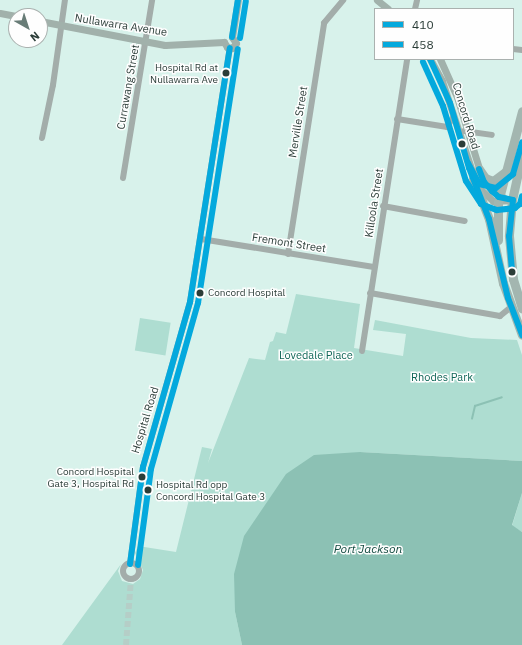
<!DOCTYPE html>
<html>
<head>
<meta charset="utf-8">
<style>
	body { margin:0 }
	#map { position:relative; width:522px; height:645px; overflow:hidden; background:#d8f2eb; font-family:"IBM Plex Sans",sans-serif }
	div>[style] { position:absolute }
	.green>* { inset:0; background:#aeddd1; transform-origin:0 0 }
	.water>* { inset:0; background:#8cc1b4 }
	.stream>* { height:1.5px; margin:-0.75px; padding:0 0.75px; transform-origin:0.75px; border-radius:0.75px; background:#8cc1b4 }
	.minor-tunnel>* { height:6px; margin-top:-3px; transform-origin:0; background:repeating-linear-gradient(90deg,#b5cec7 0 6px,transparent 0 9px) }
	.minor>* { height:6px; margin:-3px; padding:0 3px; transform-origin:3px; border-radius:3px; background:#a3adaa }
	.minor>.ring { margin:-3px; padding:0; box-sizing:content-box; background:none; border:6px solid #a3adaa; border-radius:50% }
	.major>* { height:7px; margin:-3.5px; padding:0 3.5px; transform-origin:3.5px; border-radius:3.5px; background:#a1b1ab }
	.highway>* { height:9px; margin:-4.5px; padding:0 4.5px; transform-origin:4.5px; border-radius:4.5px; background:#a3b6b0 }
	.bus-1>* { height:6px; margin:-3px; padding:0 3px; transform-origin:3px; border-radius:3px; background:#04a9dd }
	.bus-2>* { height:6px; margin:-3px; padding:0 3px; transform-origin:3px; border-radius:3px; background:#04a9dd }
	.dots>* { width:11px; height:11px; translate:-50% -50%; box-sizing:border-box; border:2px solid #fefefe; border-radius:50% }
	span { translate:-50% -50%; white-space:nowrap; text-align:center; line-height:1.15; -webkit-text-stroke:3px #fefefe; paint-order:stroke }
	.bus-label { font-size:10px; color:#2b3d38 }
	.right { translate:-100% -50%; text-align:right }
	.left { translate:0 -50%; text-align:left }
	.street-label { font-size:11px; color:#2b3d38 }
	.park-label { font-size:11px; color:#0f6657 }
	.water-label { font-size:12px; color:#124a3f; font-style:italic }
	.legend { position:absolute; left:374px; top:8px; width:140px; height:52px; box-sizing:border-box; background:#fefefe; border:1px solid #aab1af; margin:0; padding:5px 7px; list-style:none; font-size:12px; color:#2b3d38 }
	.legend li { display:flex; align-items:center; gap:8px; height:20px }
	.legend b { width:20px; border:1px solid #aab1af }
	.north { position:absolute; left:8px; top:8px; width:40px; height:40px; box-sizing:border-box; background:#fefefe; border:1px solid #aab1af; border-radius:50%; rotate:141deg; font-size:11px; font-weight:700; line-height:16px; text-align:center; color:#2b3d38 }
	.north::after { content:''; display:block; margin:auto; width:14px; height:18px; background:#687c77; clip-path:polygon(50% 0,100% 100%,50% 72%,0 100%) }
</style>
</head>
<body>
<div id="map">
	<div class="green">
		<i style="clip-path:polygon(296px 294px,360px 304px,354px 348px,403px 356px,406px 334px,373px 330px,375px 320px,471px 338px,517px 340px,522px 355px,522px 461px,360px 452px,235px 612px,242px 645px,62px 645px,121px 564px,118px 571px,122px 581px,133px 584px,140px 579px,143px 570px,135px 553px,138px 546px,176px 552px,202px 447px,212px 449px,208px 463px,249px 358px,265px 360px,270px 342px,273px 341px,276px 332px,286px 334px)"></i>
		<i style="left:140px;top:318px;width:31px;height:33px;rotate:9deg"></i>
		<i style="clip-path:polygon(522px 493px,522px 532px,512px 526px)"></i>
	</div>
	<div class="water">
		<i style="clip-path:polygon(360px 452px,522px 461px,522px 493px,512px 525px,522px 532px,522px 645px,242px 645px,235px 612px,234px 574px,244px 536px,286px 474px,314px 455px)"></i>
	</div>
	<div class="stream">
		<i style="left:472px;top:419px;width:13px;rotate:-77deg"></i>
		<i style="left:475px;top:406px;width:28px;rotate:-18deg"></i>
	</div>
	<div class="minor-tunnel">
		<i style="left:126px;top:645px;width:66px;rotate:-85.7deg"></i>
	</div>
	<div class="minor">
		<i style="left:415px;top:9px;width:9px;rotate:-77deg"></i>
		<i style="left:513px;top:49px;width:9px;rotate:6deg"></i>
		<i style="left:397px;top:119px;width:51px;rotate:9.1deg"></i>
		<i style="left:447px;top:127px;width:13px;rotate:-58deg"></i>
		<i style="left:464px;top:131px;width:28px;rotate:8deg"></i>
		<i style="left:42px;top:138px;width:54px;rotate:-78.3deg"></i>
		<i style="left:53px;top:85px;width:86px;rotate:-82deg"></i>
		<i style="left:123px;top:178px;width:180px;rotate:-80.7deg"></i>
		<i style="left:383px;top:206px;width:83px;rotate:10.4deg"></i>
		<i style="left:201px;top:239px;width:175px;rotate:9.2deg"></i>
		<i style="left:288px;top:254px;width:234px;rotate:-81.1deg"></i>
		<i style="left:324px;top:23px;width:30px;rotate:-50deg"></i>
		<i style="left:370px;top:293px;width:132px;rotate:10deg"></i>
		<i style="left:500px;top:316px;width:14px;rotate:-39deg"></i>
		<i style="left:362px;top:351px;width:295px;rotate:-81.2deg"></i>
		<i class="ring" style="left:123px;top:563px;width:10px;height:10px"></i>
		<i style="left:130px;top:564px;width:98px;rotate:-82.4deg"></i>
		<i style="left:143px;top:467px;width:172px;rotate:-74.1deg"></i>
		<i style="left:190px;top:302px;width:257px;rotate:-81.1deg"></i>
	</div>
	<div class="major">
		<i style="left:377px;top:0;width:14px;rotate:39deg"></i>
		<i style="left:0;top:13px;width:16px;rotate:11deg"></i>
		<i style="left:40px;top:21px;width:127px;rotate:10.9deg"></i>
		<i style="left:165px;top:45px;width:59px;rotate:-2.9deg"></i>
		<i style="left:232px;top:37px;width:37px;rotate:-81deg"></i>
		<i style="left:224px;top:42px;width:6px;rotate:59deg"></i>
		<i style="left:227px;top:47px;width:5px;rotate:11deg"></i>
		<i style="left:232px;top:48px;width:6px;rotate:-51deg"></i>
		<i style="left:236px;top:43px;width:7px;rotate:-124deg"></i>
		<i style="left:430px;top:59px;width:25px;rotate:61deg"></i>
		<i style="left:442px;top:81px;width:111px;rotate:71.6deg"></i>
		<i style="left:477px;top:186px;width:22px;rotate:43deg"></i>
		<i style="left:493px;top:201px;width:20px;rotate:-3deg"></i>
		<i style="left:440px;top:59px;width:42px;rotate:65.9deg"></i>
		<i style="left:457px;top:97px;width:85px;rotate:72.8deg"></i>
		<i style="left:482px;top:178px;width:16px;rotate:52deg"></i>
		<i style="left:492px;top:191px;width:13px;rotate:29deg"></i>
	</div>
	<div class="highway">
		<i style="left:522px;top:154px;width:47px;rotate:102.3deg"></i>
		<i style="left:512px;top:200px;width:36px;rotate:95deg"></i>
		<i style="left:509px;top:236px;width:43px;rotate:84.7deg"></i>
		<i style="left:513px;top:279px;width:31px;rotate:73deg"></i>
		<i style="left:479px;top:169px;width:11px;rotate:56deg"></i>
		<i style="left:485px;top:178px;width:9px;rotate:21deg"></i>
		<i style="left:493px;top:181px;width:15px;rotate:-37deg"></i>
		<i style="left:473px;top:178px;width:44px;rotate:68.7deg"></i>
		<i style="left:489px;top:219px;width:66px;rotate:77.7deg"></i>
		<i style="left:503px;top:283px;width:55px;rotate:69.9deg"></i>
		<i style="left:498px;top:240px;width:38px;rotate:-90deg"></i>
		<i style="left:498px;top:202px;width:94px;rotate:-75.2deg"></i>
	</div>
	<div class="bus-1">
		<i style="left:232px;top:37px;width:37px;rotate:-81deg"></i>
		<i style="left:430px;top:59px;width:48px;rotate:65.6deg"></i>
		<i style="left:450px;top:103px;width:68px;rotate:73.7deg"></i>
		<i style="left:469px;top:168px;width:55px;rotate:68.6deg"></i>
		<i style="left:489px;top:219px;width:81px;rotate:76.5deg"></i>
		<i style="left:508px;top:298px;width:40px;rotate:69deg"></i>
		<i style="left:479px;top:169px;width:14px;rotate:69deg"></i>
		<i style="left:484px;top:182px;width:12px;rotate:48deg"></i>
		<i style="left:492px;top:191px;width:9px;rotate:41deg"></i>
		<i style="left:499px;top:197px;width:14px;rotate:12deg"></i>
		<i style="left:513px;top:200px;width:36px;rotate:96deg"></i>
		<i style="left:509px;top:236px;width:36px;rotate:85deg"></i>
		<i style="left:130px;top:564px;width:98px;rotate:-82.4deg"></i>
		<i style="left:143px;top:467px;width:172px;rotate:-74.1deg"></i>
		<i style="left:190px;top:302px;width:257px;rotate:-81.1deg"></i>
	</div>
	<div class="bus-2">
		<i style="left:240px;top:38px;width:37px;rotate:-81deg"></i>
		<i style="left:423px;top:62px;width:48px;rotate:65.6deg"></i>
		<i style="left:443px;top:106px;width:78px;rotate:73deg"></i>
		<i style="left:466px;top:181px;width:27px;rotate:57deg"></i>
		<i style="left:481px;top:204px;width:17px;rotate:21deg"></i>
		<i style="left:497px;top:210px;width:18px;rotate:-6deg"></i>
		<i style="left:515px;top:208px;width:6px;rotate:-39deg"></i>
		<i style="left:520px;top:204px;width:8px;rotate:-76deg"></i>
		<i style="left:468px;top:163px;width:24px;rotate:62deg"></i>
		<i style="left:479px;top:184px;width:17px;rotate:13deg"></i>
		<i style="left:496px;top:188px;width:22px;rotate:-39deg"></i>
		<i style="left:513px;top:174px;width:33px;rotate:-74deg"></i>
		<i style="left:138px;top:565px;width:97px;rotate:-82.3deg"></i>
		<i style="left:151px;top:469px;width:173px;rotate:-74.2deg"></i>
		<i style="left:198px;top:303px;width:257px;rotate:-81.1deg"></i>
	</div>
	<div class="dots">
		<i style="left:226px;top:73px;background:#2b3d38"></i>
		<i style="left:462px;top:144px;background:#2b3d38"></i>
		<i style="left:512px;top:272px;background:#2b3d38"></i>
		<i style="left:200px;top:293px;background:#2b3d38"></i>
		<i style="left:142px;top:477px;background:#2b3d38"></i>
		<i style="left:148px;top:490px;background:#2b3d38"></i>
	</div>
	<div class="bus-label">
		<span class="right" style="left:218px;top:73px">Hospital Rd at<br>Nullawarra Ave</span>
		<span class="left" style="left:208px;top:293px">Concord Hospital</span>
		<span class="right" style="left:134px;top:477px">Concord Hospital<br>Gate 3, Hospital Rd</span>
		<span class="left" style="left:156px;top:490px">Hospital Rd opp<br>Concord Hospital Gate 3</span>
	</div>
	<div class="street-label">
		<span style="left:121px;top:25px;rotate:9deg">Nullawarra Avenue</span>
		<span style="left:128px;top:87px;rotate:-80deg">Currawang Street</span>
		<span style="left:466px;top:116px;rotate:73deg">Concord Road</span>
		<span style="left:298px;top:122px;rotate:-81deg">Merville Street</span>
		<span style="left:374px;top:203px;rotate:-81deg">Killoola Street</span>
		<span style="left:289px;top:243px;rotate:9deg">Fremont Street</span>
		<span style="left:145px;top:420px;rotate:-73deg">Hospital Road</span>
	</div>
	<div class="park-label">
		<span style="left:316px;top:355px">Lovedale Place</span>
		<span style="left:442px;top:377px">Rhodes Park</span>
	</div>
	<div class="water-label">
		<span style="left:368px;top:549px">Port Jackson</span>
	</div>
	<ul class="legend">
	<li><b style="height:5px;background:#04a9dd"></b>410</li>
	<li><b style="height:5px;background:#04a9dd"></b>458</li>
	</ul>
	<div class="north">N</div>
</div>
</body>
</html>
